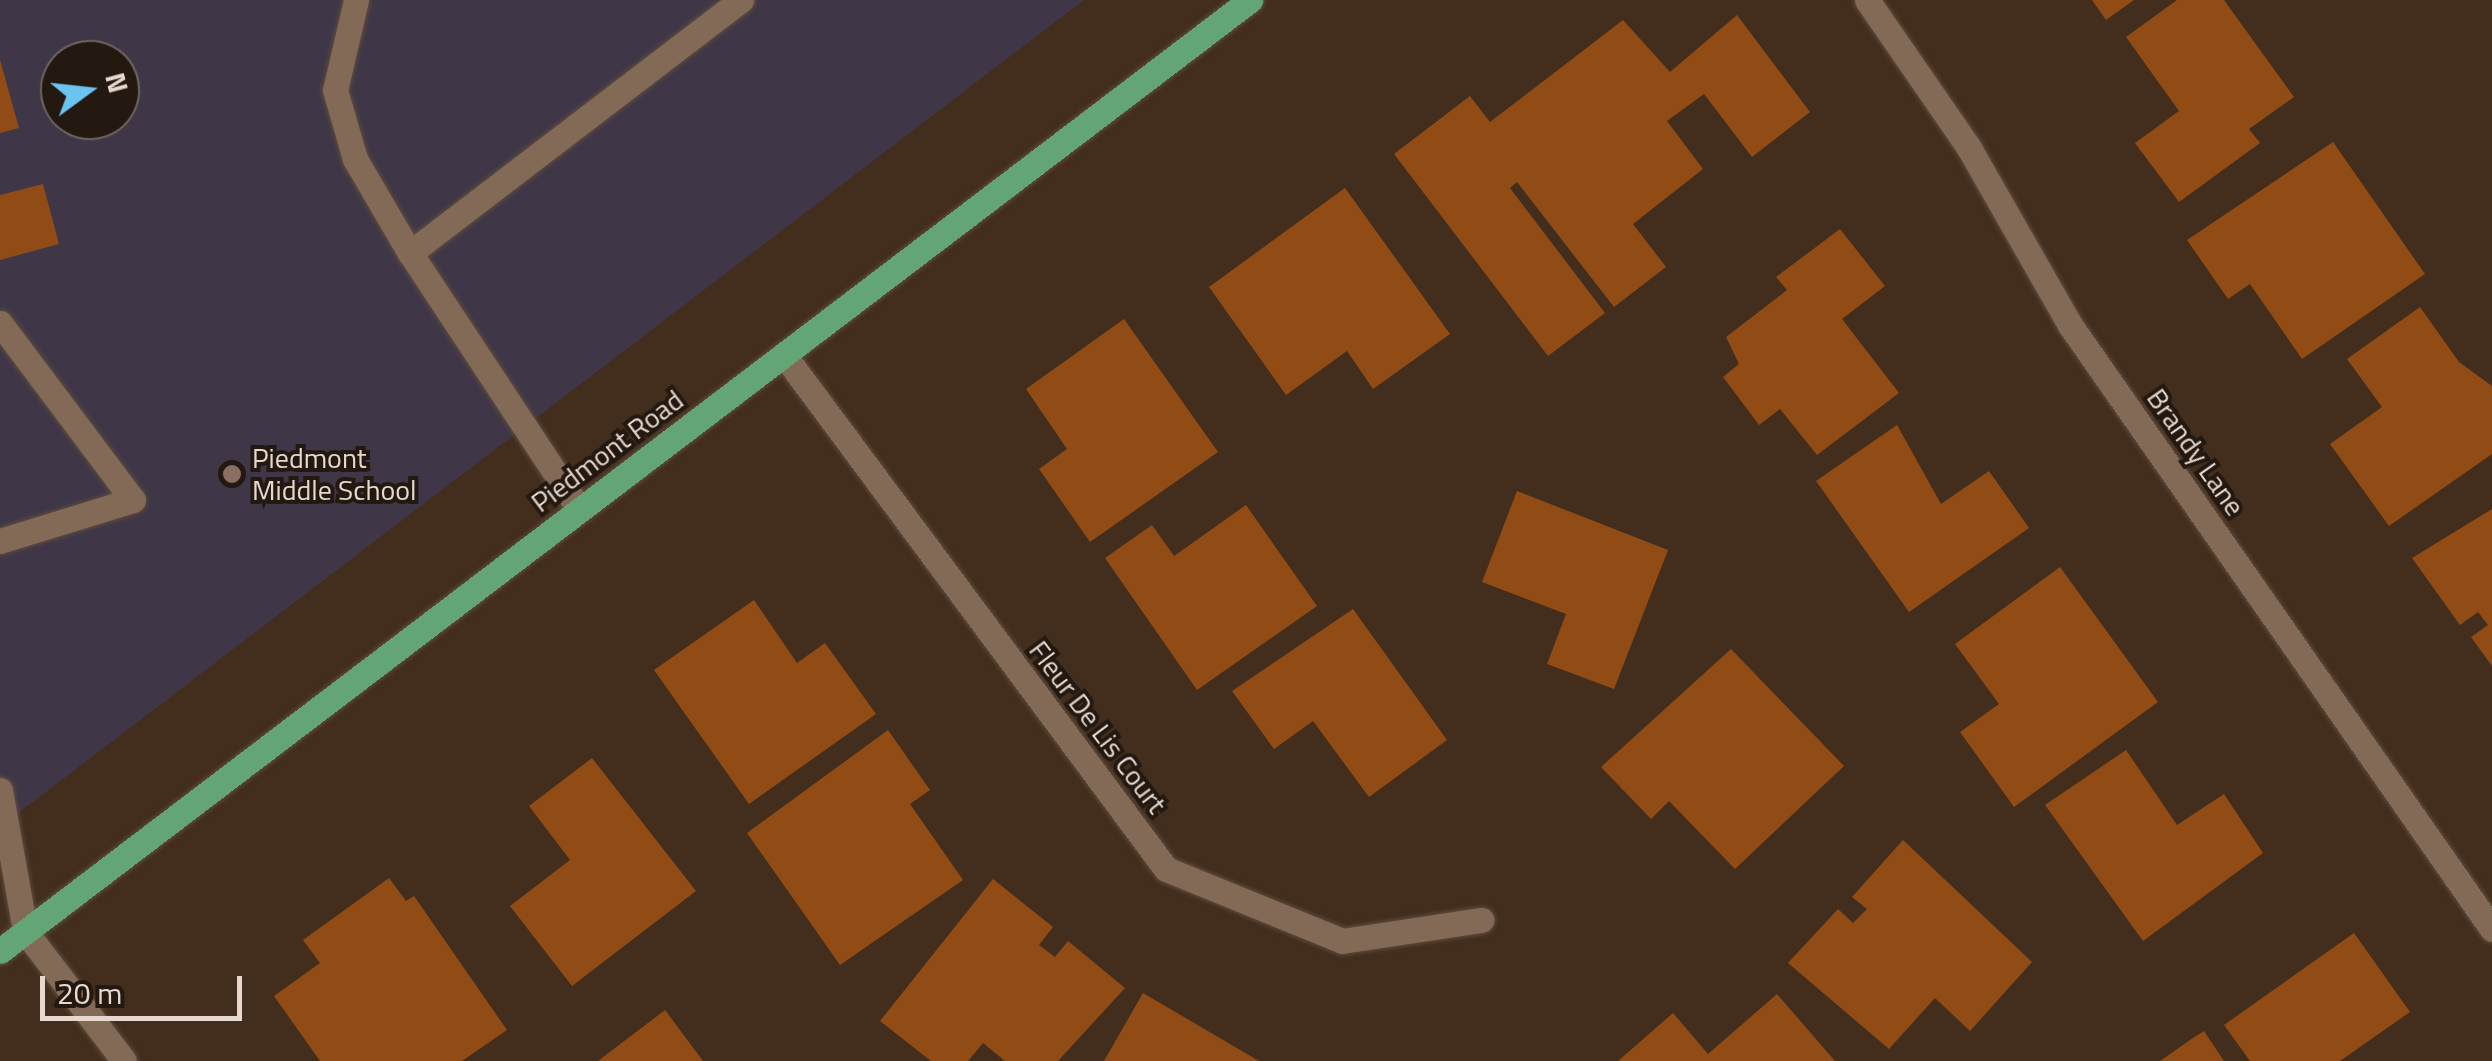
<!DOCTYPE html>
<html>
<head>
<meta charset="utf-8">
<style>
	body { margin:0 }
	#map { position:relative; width:2492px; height:1061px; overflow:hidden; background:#432e1d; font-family:"Titillium Web",sans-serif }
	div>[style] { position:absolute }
	.education>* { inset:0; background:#3f3748 }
	.building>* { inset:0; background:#904c14 }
	.roads { filter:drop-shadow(0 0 2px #5e4c3d) drop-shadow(0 0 2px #5e4c3d) }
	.minor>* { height:25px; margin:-12.5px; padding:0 12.5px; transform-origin:12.5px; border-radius:12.5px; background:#826a57 }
	.major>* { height:25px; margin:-12.5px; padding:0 12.5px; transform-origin:12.5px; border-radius:12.5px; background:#64a576 }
	.dots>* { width:28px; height:28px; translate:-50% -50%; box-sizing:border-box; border:5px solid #231911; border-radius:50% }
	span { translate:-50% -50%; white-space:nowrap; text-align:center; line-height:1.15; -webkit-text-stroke:8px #231911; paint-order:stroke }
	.street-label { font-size:28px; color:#e6d8ce }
	.poi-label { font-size:28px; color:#e6d8ce }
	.left { translate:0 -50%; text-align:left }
	.north { position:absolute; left:40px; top:40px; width:100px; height:100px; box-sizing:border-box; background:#231911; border:2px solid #71655d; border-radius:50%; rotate:75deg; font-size:28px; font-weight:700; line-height:40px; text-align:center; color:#e6d8ce }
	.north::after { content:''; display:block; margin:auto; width:35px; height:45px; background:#6ac3f1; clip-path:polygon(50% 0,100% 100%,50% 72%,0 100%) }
	.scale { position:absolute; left:40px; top:976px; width:202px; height:45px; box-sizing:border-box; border:5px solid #e6d8ce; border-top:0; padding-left:12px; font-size:30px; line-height:35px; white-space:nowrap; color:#e6d8ce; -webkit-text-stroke:8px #231911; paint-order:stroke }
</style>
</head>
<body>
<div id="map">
	<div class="education">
		<i style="clip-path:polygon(evenodd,0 0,1084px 0,0 827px,0 0,60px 60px,120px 60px,120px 120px,60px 120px,60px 60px)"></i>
	</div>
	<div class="building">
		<i style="clip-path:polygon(2092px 0,2134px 0,2106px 20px)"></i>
		<i style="clip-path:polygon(2177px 0,2224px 0,2294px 97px,2249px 129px,2260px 143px,2179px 202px,2135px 143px,2179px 111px,2126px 37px)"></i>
		<i style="clip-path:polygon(1737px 15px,1810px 112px,1752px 157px,1704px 94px,1667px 121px,1703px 169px,1633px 224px,1666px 267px,1614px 307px,1517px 182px,1510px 188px,1605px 313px,1548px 356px,1394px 154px,1470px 96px,1490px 122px,1623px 20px,1670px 72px)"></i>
		<i style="clip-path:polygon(0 60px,19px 128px,0 133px)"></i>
		<i style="clip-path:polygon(2333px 142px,2425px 274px,2302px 359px,2250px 284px,2228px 299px,2187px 240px)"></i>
		<i style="clip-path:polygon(43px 184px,59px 244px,0 260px,0 195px)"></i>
		<i style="clip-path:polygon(1345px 188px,1450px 334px,1373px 389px,1347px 351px,1286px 395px,1209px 287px)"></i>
		<i style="clip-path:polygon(1840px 229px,1885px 286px,1842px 319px,1899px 393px,1817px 455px,1780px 409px,1759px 425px,1723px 377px,1739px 364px,1726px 337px,1787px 290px,1776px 277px)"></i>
		<i style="clip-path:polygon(2420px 307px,2459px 362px,2492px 386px,2492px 454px,2389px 526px,2330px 444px,2382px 407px,2347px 359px)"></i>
		<i style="clip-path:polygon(1124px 319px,1218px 452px,1090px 542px,1039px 469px,1067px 449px,1026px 389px)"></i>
		<i style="clip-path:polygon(1897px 425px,1941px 504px,1989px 471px,2029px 528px,1909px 612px,1816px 481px)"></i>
		<i style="clip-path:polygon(1517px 491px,1668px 550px,1614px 689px,1547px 664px,1566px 614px,1482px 582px)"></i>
		<i style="clip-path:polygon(1246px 505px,1317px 606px,1197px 690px,1105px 558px,1152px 525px,1174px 556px)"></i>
		<i style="clip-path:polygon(2492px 509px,2492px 666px,2471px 637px,2488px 625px,2478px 612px,2460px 625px,2412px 558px)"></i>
		<i style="clip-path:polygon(2060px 567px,2158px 702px,2014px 807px,1960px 732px,1999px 704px,1955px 644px)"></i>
		<i style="clip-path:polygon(754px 600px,797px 663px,825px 643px,876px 714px,749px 804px,654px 670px)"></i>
		<i style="clip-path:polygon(1353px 609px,1447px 740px,1369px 797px,1313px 721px,1274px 749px,1232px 691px)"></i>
		<i style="clip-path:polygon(1731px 649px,1844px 766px,1735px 869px,1669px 801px,1651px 819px,1601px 767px)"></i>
		<i style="clip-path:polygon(888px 730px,930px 790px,910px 804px,963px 880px,840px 965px,747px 833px)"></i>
		<i style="clip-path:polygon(2126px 750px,2177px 825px,2224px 794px,2263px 853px,2143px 941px,2045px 805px)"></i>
		<i style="clip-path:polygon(592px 758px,696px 891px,572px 986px,510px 906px,570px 860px,529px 806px)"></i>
		<i style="clip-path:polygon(1903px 840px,2032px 962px,1970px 1031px,1935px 998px,1889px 1049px,1788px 963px,1838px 909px,1853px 923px,1867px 909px,1852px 897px)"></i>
		<i style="clip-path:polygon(389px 878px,406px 901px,414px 896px,507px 1030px,462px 1061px,320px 1061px,274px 996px,320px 963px,303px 940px)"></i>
		<i style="clip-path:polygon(993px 879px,1053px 927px,1039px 945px,1055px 957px,1068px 941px,1125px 988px,1058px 1061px,1005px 1061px,983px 1043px,968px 1061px,931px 1061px,880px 1021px)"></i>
		<i style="clip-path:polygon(2354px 933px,2410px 1012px,2340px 1061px,2250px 1061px,2224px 1025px)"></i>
		<i style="clip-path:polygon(1143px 993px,1259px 1061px,1104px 1061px)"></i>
		<i style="clip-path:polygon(1777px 994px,1835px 1061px,1618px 1061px,1673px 1013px,1708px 1054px)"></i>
		<i style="clip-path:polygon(665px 1010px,703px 1061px,598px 1061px)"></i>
		<i style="clip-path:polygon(2204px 1031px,2224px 1061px,2160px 1061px,2190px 1040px)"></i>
	</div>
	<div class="roads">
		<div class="minor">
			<i style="left:356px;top:0;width:92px;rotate:103.1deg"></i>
			<i style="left:335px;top:90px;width:72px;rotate:73.8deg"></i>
			<i style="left:355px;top:159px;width:109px;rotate:59.7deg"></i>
			<i style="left:1867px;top:0;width:180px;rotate:55.4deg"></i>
			<i style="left:1969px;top:148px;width:204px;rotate:60.3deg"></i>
			<i style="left:2070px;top:325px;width:737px;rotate:55.06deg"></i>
			<i style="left:0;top:323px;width:221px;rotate:53.1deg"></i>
			<i style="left:133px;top:500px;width:139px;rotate:162.9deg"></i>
			<i style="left:784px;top:355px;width:640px;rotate:53.38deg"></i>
			<i style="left:1166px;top:869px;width:190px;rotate:22.2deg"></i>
			<i style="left:1342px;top:941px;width:141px;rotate:-8.6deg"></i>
			<i style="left:579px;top:509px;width:307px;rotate:-123.4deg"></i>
			<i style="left:410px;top:253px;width:417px;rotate:-37.4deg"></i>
			<i style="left:0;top:790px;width:143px;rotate:79.9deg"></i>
			<i style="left:25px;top:931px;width:163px;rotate:52.7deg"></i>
		</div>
		<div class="major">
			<i style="left:0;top:951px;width:1571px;rotate:-37.26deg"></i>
		</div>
	</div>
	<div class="dots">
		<i style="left:232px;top:474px;background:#8d6e63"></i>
	</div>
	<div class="street-label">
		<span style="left:607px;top:451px;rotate:-37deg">Piedmont Road</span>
		<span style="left:2196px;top:452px;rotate:55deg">Brandy Lane</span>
		<span style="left:1098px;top:727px;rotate:53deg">Fleur De Lis Court</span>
	</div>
	<div class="poi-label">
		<span class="left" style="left:252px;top:474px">Piedmont<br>Middle School</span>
	</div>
	<div class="north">N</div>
	<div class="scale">20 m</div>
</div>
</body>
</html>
